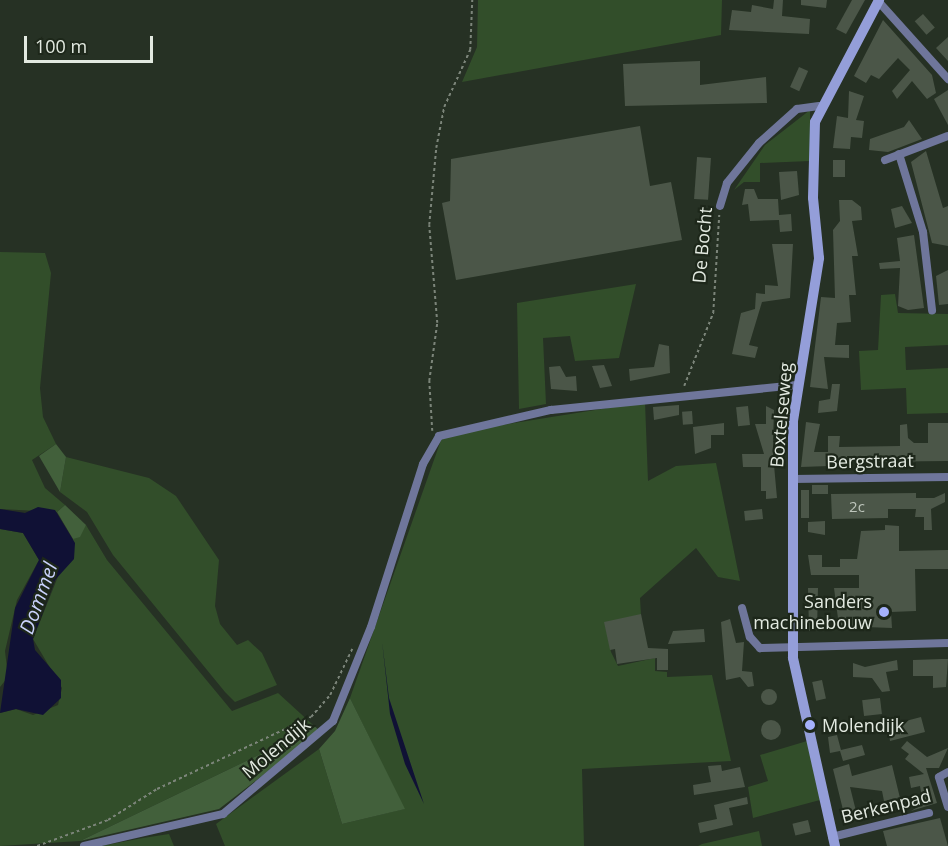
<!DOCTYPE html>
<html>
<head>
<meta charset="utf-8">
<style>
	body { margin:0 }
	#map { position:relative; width:948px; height:846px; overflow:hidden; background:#263124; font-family:"Open Sans",sans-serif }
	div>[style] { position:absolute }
	.green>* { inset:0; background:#324e2a }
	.forest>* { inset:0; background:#42603b }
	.water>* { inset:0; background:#101135 }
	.building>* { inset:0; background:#4b5648; transform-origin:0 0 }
	.round { border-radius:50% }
	.path>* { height:1.5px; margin-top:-0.75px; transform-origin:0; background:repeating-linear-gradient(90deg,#7c857a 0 3px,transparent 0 6px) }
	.street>* { height:8px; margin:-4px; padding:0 4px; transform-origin:4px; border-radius:4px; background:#6f769b }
	.secondary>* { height:10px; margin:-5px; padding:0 5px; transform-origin:5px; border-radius:5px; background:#949ed9 }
	.dots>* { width:16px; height:16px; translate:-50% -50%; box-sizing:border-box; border:3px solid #1d271a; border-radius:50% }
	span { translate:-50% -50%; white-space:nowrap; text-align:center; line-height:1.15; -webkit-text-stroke:4.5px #1d271a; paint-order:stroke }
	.number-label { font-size:15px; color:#bdc5bb }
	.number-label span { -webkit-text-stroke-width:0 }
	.street-label { font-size:18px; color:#e3eae1 }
	.poi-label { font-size:18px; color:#e3eae1 }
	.right { translate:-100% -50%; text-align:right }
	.left { translate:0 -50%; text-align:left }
	.water-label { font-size:20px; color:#cad2fc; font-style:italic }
	.scale { position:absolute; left:24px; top:36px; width:129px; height:27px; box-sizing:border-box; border:3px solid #e3eae1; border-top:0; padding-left:8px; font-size:18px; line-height:21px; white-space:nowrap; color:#e3eae1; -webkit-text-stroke:4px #1d271a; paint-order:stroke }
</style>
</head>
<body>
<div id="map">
	<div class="green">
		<i style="clip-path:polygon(478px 0,722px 0,721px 35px,462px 82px,477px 47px)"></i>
		<i style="clip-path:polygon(810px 110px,810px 161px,760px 163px,760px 182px,744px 182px,734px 190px,765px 145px)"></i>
		<i style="clip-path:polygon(0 252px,45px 253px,51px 273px,40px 388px,43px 417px,56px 444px,32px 460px,45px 488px,65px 505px,57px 512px,0 509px)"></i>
		<i style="clip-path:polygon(636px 284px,619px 358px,575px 361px,570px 336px,543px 338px,546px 404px,519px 409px,517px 303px)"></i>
		<i style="clip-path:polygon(895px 294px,898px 313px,948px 314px,948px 345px,905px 347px,906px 370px,948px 368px,948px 413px,907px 414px,906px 388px,861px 390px,859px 351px,878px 350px,881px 295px)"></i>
		<i style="clip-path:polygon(645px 402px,648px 481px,676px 466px,716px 463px,740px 581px,718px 577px,696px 548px,640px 598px,641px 615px,605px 624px,611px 652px,618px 666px,655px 658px,655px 671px,667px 672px,667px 677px,712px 675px,731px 761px,582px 769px,584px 846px,225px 846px,216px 824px,319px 749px,342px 824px,404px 809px,350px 698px,441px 440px,452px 433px)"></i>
		<i style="clip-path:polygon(66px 457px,149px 478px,176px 496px,219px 560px,215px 606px,220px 624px,237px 645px,248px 640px,262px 653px,277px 685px,235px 702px,225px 692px,113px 555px,87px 512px,60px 492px)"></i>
		<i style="clip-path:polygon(86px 525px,107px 560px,232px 711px,278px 693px,312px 724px,296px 737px,80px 841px,0 846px,0 713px,16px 709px,33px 715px,58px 705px,62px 688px,33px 639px,73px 539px)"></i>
		<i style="clip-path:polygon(0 529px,23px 533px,39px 560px,17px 600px,5px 651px,8px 677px,0 687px)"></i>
		<i style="clip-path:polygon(807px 741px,820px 800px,753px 818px,748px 787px,768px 781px,760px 755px)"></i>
		<i style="clip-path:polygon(759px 831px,762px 846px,698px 846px,702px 844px)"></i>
		<i style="clip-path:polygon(169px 834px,174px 846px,101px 846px,143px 838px)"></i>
	</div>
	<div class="forest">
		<i style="clip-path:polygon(56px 444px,66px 457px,60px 492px,39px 456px)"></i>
		<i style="clip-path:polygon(65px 505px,86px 525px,80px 537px,73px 539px,57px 512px)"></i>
		<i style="clip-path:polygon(350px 698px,405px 809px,342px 824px,319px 749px,335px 731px)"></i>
		<i style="clip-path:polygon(312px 724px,320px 731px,219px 809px,80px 841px,296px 737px)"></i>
	</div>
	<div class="water">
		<i style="clip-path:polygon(38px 507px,55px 510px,75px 543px,74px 559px,55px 580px,33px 639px,35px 650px,61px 680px,61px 698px,43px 715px,16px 709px,0 713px,15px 608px,39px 560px,23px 533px,0 529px,0 509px,25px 513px)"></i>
		<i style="clip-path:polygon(382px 641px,389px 698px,424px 804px,405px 764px,390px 714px)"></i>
	</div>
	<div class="building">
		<i style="clip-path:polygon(774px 0,783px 0,782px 16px,810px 19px,809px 34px,729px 30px,732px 10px,751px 12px,752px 5px,773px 9px)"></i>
		<i style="clip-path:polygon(801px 0,827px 0,826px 8px,801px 5px)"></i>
		<i style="clip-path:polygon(852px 0,865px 0,846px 34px,836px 29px)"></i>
		<i style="left:923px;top:14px;width:18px;height:11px;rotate:49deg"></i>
		<i style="clip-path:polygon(883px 20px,932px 75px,936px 93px,927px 99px,912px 81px,897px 99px,892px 91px,910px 70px,898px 58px,879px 79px,871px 75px,866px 83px,854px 76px)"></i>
		<i style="clip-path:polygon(948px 37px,948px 61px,936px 48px)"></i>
		<i style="clip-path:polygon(700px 61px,700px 85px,766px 77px,767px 103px,625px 106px,623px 64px)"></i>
		<i style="left:799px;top:67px;width:10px;height:22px;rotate:24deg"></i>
		<i style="clip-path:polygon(948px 90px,948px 125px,934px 99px)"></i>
		<i style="clip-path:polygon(849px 91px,864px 96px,856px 120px,864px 121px,862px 138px,851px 137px,850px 149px,833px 148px,837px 116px,848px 118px)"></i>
		<i style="clip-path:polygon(909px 120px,922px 139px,888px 152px,869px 150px,870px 139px,904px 127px)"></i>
		<i style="clip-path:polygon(640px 126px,650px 186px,671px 182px,682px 240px,456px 280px,442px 203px,450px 201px,451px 159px)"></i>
		<i style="clip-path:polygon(926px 151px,943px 208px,948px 206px,948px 246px,932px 243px,911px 162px)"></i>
		<i style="left:697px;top:157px;width:14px;height:42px;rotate:4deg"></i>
		<i style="left:833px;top:160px;width:12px;height:17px"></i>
		<i style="clip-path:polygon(797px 171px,799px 195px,781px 200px,779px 172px)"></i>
		<i style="clip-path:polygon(745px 189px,754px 189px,758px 199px,778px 199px,779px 215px,791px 214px,792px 231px,780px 232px,779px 220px,750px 221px,748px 204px,742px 205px)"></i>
		<i style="clip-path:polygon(839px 200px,852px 200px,861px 207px,862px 220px,852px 221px,858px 256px,852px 256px,856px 295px,849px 295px,851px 322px,837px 323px,835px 345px,849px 345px,849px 358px,824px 357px,828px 389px,810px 387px,821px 297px,835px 298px,833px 230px,840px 221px)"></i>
		<i style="clip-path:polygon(902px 206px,912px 223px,895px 228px,891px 209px)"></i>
		<i style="clip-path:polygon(914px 235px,924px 308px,908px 310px,898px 306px,900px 268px,880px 269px,879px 263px,900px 261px,897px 238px)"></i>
		<i style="clip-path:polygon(772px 244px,793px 244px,790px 298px,762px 302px,749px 345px,758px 347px,755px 358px,732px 354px,741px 313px,755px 309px,756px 293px,765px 294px,765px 285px,778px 286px)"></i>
		<i style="clip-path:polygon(948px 270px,948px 304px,939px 305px,936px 276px)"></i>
		<i style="clip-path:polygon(659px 344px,669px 346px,670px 373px,630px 381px,629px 369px,654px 367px)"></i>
		<i style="clip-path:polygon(604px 365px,612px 386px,600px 388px,592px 366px)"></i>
		<i style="clip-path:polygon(560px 366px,566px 377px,576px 376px,577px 391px,551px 389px,549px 367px)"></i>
		<i style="clip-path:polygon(832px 384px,840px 384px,837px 411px,818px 413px,819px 401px,830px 399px)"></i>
		<i style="clip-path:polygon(679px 405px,679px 415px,654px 420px,653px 407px)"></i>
		<i style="left:748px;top:406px;width:19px;height:12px;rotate:84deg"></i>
		<i style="clip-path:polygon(766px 406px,774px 410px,773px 442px,784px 446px,773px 454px,777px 498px,766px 499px,766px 491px,761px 491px,761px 467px,743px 467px,742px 454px,764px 454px,755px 424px,766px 424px)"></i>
		<i style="left:692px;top:411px;width:13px;height:10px;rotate:86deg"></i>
		<i style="clip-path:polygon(806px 422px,820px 424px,814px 452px,828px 452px,828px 436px,840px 436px,839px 447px,900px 446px,900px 425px,907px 424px,908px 438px,914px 443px,928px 443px,928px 423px,948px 423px,948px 461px,851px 462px,852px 467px,842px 459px,829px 459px,829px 466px,801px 467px)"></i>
		<i style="clip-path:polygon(724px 423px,724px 435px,711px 435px,711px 448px,695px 454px,693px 427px)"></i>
		<i style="left:812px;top:485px;width:16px;height:9px"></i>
		<i style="left:801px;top:490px;width:8px;height:28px"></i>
		<i style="clip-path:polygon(916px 493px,916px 498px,934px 498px,945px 493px,945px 502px,931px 509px,932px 530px,924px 530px,924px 517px,915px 517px,916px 509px,888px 509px,888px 518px,832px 519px,831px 494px)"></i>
		<i style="left:762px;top:509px;width:10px;height:18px;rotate:84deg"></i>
		<i style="clip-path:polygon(825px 521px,825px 535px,808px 532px,808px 522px)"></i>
		<i style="clip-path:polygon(885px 525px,899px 526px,899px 551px,948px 550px,948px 569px,915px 569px,916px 611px,891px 612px,892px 628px,839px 626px,834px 588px,859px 588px,859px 575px,811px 575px,808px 555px,822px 555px,822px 567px,840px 567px,840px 559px,857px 559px,861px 531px,885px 530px)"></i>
		<i style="clip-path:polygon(808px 588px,818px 588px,817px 630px,809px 631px)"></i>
		<i style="clip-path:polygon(641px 614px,648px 648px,668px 649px,668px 670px,657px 670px,657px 658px,617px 664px,615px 649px,610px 650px,604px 622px)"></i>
		<i style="clip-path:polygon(730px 619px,736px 643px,744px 642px,742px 671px,752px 672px,754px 686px,748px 687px,740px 677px,726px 680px,721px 622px)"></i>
		<i style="clip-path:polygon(704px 629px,705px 642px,668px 644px,673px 631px)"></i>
		<i style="clip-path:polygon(942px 659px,948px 659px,946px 687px,933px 688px,933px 676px,913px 676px,913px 660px)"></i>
		<i style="clip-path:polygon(897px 660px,898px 670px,886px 672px,890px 691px,882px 692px,872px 678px,853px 677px,853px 663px,865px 667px)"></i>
		<i style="left:822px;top:680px;width:19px;height:10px;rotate:78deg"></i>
		<i class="round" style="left:761px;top:689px;width:16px;height:16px"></i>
		<i style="left:880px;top:698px;width:16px;height:18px;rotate:83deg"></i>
		<i style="clip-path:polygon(897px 717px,898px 723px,921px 717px,925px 732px,890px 741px,886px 719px)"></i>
		<i class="round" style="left:761px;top:720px;width:20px;height:20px"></i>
		<i style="clip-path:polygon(837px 735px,841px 750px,862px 745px,865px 755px,843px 761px,840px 751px,830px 753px,828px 737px)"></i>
		<i style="clip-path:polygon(907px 741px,927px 757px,948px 748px,939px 768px,926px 768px,937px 803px,911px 811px,923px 804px,920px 786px,911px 788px,909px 777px,924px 774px,905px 759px,909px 754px,901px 748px)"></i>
		<i style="clip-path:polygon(849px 764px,852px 776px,892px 765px,900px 798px,884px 801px,882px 791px,850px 787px,857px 815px,845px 818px,833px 769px)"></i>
		<i style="clip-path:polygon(721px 765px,722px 771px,740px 767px,745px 787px,694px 795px,693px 785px,711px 782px,708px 766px)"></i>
		<i style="clip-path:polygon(747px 797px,748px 804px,729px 808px,733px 825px,700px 833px,698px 823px,717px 819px,714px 805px)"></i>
		<i style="clip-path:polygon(940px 818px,948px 846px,887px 846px,883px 831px)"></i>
		<i style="left:808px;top:820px;width:12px;height:16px;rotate:76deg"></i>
	</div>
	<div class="path">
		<i style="left:684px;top:386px;width:79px;rotate:-68.3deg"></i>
		<i style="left:713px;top:313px;width:98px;rotate:-86.5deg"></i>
		<i style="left:432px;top:431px;width:50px;rotate:-93.4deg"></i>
		<i style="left:429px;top:381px;width:59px;rotate:-82.1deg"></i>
		<i style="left:437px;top:323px;width:98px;rotate:-94.7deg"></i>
		<i style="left:429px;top:225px;width:77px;rotate:-84.8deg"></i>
		<i style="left:436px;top:148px;width:42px;rotate:-79deg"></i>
		<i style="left:444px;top:107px;width:63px;rotate:-65.5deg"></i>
		<i style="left:470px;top:50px;width:50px;rotate:-87.7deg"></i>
		<i style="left:37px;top:846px;width:76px;rotate:-20.1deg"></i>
		<i style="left:108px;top:820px;width:58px;rotate:-32.3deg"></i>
		<i style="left:157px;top:789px;width:170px;rotate:-25.1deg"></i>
		<i style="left:311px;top:717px;width:29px;rotate:-49deg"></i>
		<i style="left:330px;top:695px;width:51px;rotate:-64.4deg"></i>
	</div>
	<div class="street">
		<i style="left:878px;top:1px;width:105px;rotate:48.1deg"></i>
		<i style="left:899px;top:154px;width:82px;rotate:72.9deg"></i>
		<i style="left:923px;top:232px;width:79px;rotate:83.4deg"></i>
		<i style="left:885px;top:160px;width:67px;rotate:-20.9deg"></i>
		<i style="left:720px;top:206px;width:24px;rotate:-73deg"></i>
		<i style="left:727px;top:183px;width:51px;rotate:-51.3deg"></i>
		<i style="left:759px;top:143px;width:51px;rotate:-41.8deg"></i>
		<i style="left:797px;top:109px;width:22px;rotate:-8deg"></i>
		<i style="left:792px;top:479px;width:156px;rotate:-0.7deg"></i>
		<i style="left:742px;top:608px;width:30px;rotate:75deg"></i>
		<i style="left:750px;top:637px;width:15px;rotate:48deg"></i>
		<i style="left:760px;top:648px;width:188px;rotate:-1.5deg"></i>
		<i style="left:948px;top:807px;width:31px;rotate:-107deg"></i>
		<i style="left:939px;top:777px;width:10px;rotate:-29deg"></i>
		<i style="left:832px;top:837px;width:100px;rotate:-13.9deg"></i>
		<i style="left:84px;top:846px;width:143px;rotate:-13deg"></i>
		<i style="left:223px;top:814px;width:144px;rotate:-40.2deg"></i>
		<i style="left:333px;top:721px;width:101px;rotate:-68deg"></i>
		<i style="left:371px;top:627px;width:171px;rotate:-72.3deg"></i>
		<i style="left:423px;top:464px;width:32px;rotate:-60deg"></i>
		<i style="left:439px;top:436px;width:115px;rotate:-13.1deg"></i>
		<i style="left:551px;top:410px;width:247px;rotate:-5.8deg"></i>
	</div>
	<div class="secondary">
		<i style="left:835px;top:846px;width:193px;rotate:-102.6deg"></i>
		<i style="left:793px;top:658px;width:237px;rotate:-90deg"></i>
		<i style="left:793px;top:421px;width:165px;rotate:-80.9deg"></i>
		<i style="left:819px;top:258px;width:60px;rotate:-95.7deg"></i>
		<i style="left:813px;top:198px;width:76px;rotate:-88.5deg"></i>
		<i style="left:815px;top:122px;width:138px;rotate:-62.3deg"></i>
	</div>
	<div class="dots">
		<i style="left:884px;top:612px;background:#a5b1fc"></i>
		<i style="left:810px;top:725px;background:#a5b1fc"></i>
	</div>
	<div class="number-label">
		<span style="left:857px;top:507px">2c</span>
	</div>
	<div class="street-label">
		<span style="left:702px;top:245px;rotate:-85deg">De Bocht</span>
		<span style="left:781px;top:415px;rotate:-85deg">Boxtelseweg</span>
		<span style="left:870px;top:461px;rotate:-1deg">Bergstraat</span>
		<span style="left:276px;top:748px;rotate:-40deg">Molendijk</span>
		<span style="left:886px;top:806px;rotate:-14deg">Berkenpad</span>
	</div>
	<div class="poi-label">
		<span class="right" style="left:872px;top:612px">Sanders<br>machinebouw</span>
		<span class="left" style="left:822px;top:725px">Molendijk</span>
	</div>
	<div class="water-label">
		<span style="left:38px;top:598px;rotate:-70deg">Dommel</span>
	</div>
	<div class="scale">100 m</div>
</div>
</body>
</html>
